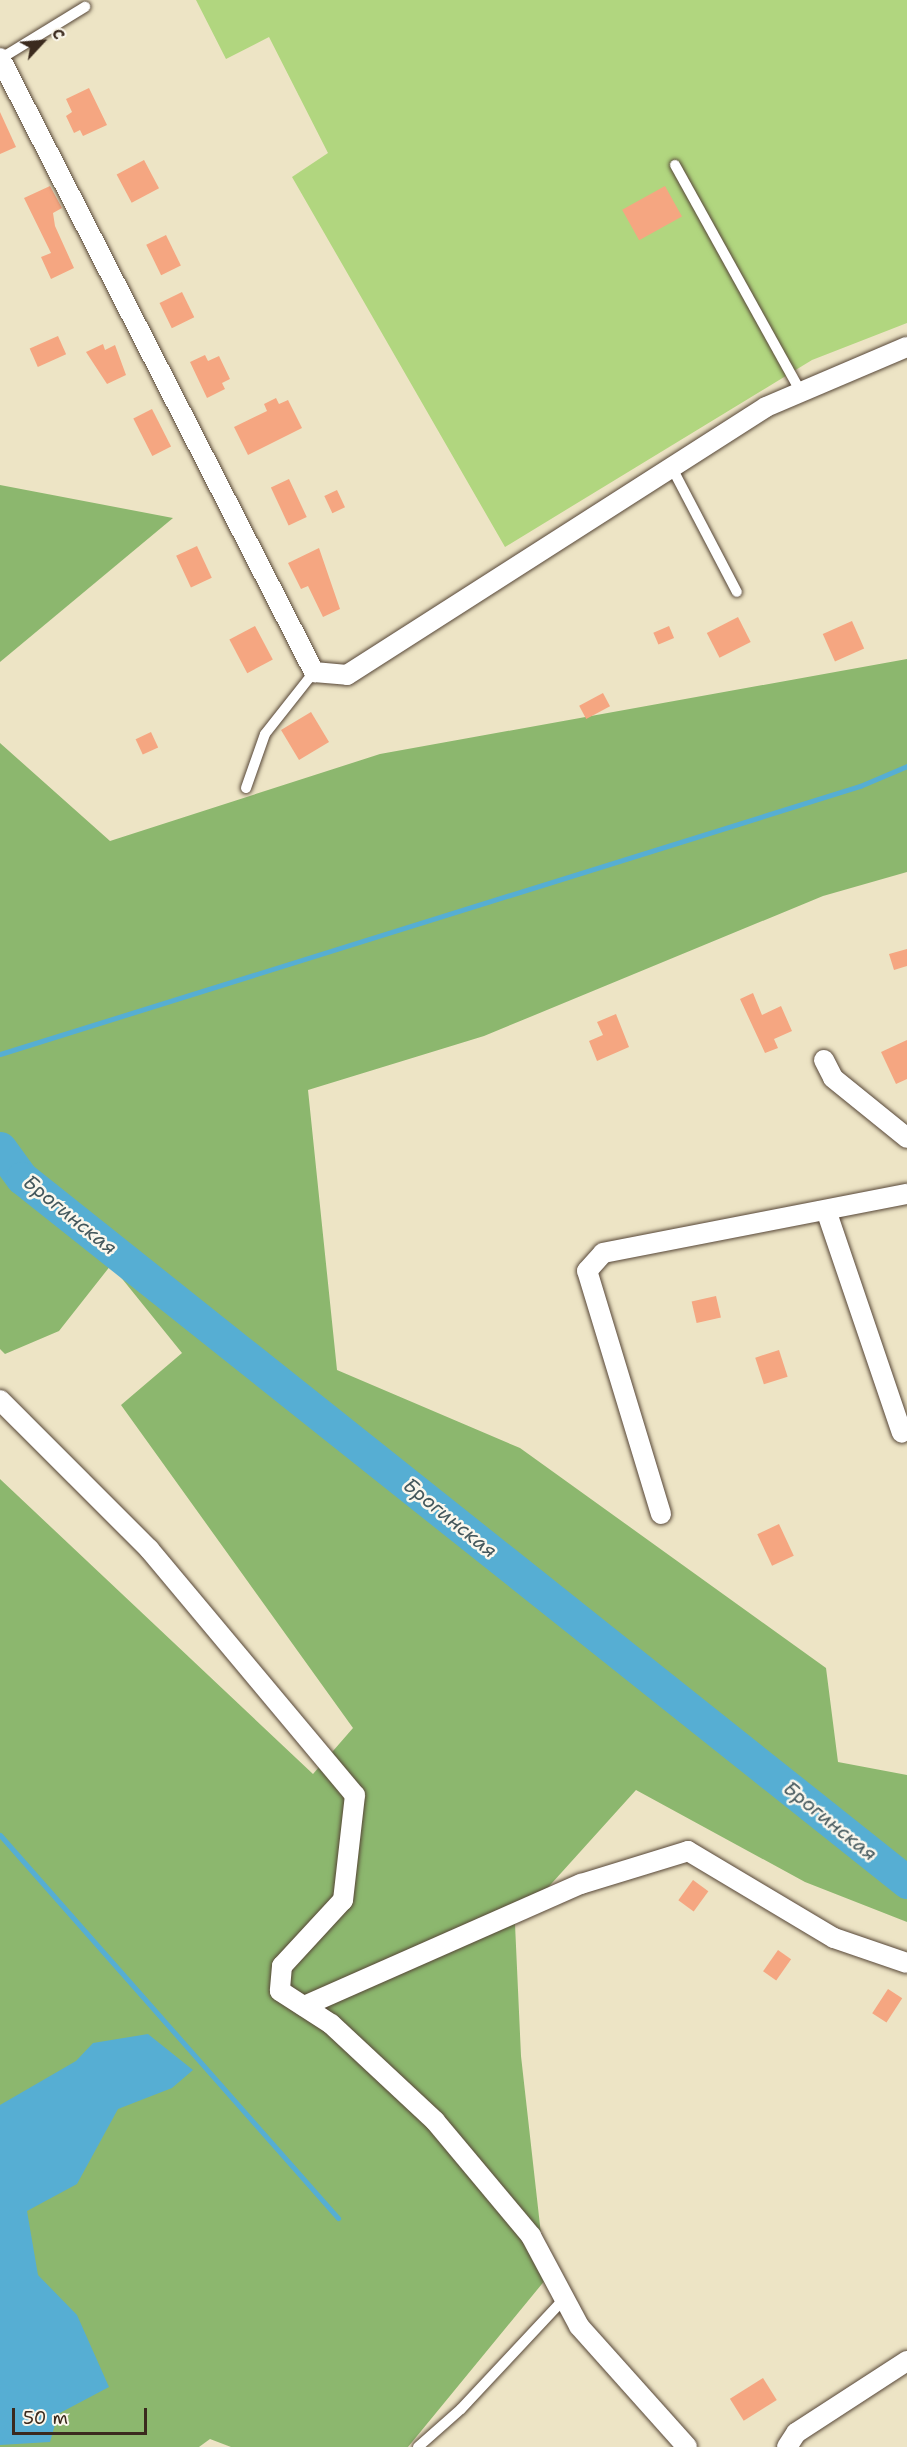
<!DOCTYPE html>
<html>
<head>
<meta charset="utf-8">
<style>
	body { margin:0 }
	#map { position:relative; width:907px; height:2447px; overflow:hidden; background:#ede4c5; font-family:"Shantell Sans",sans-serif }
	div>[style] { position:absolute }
	.green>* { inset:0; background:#b1d67f }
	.forest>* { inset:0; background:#8cb76e }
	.water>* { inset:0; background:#56aed3 }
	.stream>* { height:5px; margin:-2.5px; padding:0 2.5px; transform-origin:2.5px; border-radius:2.5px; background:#56aed3 }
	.river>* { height:33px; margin:-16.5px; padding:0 16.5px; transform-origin:16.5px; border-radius:16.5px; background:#56aed3 }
	.building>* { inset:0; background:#f5a681; transform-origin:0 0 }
	.roads { filter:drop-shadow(0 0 2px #564637) drop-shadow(0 0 2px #564637) }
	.lane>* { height:10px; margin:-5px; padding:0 5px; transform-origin:5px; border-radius:5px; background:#fff }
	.street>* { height:20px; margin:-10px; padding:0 10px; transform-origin:10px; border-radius:10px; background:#fff }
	span { translate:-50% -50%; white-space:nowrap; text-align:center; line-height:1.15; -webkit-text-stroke:5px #fbf7ec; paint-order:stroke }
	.water-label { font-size:20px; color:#44585d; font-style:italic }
	.north { position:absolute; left:12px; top:12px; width:60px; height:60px; -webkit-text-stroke:4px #fbf7ec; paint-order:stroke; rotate:64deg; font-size:16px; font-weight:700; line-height:24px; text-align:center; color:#3b2a1e }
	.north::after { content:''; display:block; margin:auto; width:21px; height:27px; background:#3b2a1e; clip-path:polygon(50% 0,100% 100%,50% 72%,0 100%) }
	.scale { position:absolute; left:12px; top:2408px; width:135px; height:27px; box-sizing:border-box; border:3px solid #3b2a1e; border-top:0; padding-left:8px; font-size:18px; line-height:21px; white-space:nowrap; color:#3b2a1e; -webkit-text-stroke:4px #fbf7ec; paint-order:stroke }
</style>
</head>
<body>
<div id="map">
	<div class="green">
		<i style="clip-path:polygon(196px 0,907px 0,907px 323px,812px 360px,505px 547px,292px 177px,328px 153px,269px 37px,226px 59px)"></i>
	</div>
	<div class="forest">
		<i style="clip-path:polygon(0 485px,173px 518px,0 662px)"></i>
		<i style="clip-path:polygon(907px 659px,907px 872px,823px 896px,484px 1036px,308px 1090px,337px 1370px,520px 1448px,826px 1668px,838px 1762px,907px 1775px,907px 1922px,805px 1882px,636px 1790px,515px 1924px,521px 2056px,546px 2279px,408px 2447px,231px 2447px,210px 2439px,199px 2447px,0 2447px,0 1479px,313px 1774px,353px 1728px,121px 1405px,182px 1353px,111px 1265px,59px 1331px,5px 1354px,0 1349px,0 743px,110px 841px,380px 754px)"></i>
	</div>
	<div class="water">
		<i style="clip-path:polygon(148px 2034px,193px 2070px,172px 2088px,118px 2109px,77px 2184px,27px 2211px,38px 2275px,77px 2315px,109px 2387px,58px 2414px,50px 2442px,0 2445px,0 2105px,76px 2061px,93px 2043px)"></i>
	</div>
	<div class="stream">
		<i style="left:0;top:1054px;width:901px;rotate:-17.31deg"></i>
		<i style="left:860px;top:786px;width:51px;rotate:-23.1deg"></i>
		<i style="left:0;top:1835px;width:511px;rotate:48.57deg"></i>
	</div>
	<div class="river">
		<i style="left:0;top:1148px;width:37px;rotate:54deg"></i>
		<i style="left:22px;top:1178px;width:1131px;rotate:38.5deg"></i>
	</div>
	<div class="building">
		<i style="clip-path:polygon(89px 88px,107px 125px,83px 136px,80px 130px,74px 133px,66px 116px,72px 112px,66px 99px)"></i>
		<i style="clip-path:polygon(0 112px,16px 147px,0 154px)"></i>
		<i style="left:144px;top:160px;width:32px;height:31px;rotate:62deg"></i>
		<i style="clip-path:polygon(50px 186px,62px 208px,53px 213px,55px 226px,74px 268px,51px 279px,41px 257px,51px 253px,24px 198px)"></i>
		<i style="left:665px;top:186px;width:35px;height:49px;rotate:61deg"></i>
		<i style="left:166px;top:235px;width:34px;height:22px;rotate:64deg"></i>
		<i style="left:182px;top:292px;width:28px;height:25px;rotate:64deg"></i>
		<i style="left:58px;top:336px;width:20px;height:31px;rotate:66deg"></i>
		<i style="clip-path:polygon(103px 344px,105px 350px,115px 345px,126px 375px,107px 384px,86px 352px)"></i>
		<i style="clip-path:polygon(205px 355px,208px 361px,219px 356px,230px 379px,222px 383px,225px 389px,207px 398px,190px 362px)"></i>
		<i style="clip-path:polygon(276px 398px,279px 404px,288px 400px,302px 428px,248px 455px,234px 427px,267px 411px,264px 404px)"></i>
		<i style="left:152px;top:409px;width:42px;height:21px;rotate:63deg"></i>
		<i style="left:289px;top:479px;width:42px;height:20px;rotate:65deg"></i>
		<i style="left:337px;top:490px;width:19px;height:14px;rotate:65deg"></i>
		<i style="left:197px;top:546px;width:35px;height:23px;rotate:65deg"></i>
		<i style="clip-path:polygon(319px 548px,340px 609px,323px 617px,308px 586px,301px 589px,288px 563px)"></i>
		<i style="left:738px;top:617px;width:28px;height:35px;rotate:63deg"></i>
		<i style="left:852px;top:621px;width:30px;height:32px;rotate:66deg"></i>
		<i style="left:255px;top:626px;width:38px;height:29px;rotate:62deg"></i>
		<i style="left:669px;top:626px;width:13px;height:17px;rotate:67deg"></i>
		<i style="left:603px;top:693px;width:15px;height:27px;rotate:62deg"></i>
		<i style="left:311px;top:712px;width:35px;height:35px;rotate:59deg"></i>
		<i style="left:151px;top:732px;width:17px;height:17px;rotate:65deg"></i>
		<i style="clip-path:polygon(907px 949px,907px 966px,894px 970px,889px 954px)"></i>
		<i style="clip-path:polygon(753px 993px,762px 1015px,781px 1006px,792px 1031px,774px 1039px,778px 1048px,765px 1053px,740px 999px)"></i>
		<i style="clip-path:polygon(616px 1014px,629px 1047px,597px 1061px,589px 1041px,603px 1035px,597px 1022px)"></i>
		<i style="clip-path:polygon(907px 1040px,907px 1079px,896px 1084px,881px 1052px)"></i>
		<i style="left:716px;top:1296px;width:22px;height:25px;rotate:77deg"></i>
		<i style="left:779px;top:1350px;width:28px;height:25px;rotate:72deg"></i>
		<i style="left:779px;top:1524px;width:35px;height:24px;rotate:65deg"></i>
		<i style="left:693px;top:1880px;width:19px;height:25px;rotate:36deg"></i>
		<i style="left:778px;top:1950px;width:16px;height:26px;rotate:35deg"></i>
		<i style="left:888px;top:1989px;width:17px;height:29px;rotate:33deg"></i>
		<i style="left:763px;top:2378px;width:26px;height:39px;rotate:58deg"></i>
	</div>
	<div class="roads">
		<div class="lane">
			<i style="left:0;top:59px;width:100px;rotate:-31.5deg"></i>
			<i style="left:675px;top:165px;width:260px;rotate:61deg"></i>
			<i style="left:671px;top:466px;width:142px;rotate:62.4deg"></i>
			<i style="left:246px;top:788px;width:57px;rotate:-70.6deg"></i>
			<i style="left:265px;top:734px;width:79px;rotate:-51.7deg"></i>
			<i style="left:418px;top:2447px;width:57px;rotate:-41.5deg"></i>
			<i style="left:461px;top:2409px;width:151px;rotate:-46.9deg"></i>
		</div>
		<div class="street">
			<i style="left:0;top:58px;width:690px;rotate:62.91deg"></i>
			<i style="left:314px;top:672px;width:33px;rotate:5deg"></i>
			<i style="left:347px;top:675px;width:497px;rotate:-32.6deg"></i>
			<i style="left:766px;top:407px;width:153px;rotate:-23.1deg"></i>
			<i style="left:824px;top:1060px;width:20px;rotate:63deg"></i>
			<i style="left:833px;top:1078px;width:95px;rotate:39deg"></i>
			<i style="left:827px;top:1213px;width:232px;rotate:71.2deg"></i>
			<i style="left:0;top:1400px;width:211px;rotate:45deg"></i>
			<i style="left:149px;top:1549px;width:321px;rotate:50.1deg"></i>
			<i style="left:355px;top:1795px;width:106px;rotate:96.5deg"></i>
			<i style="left:343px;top:1900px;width:90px;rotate:132.7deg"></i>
			<i style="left:282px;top:1966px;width:25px;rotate:95deg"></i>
			<i style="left:280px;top:1991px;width:61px;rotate:32.9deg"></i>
			<i style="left:331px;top:2024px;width:142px;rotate:43deg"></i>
			<i style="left:435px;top:2121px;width:150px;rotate:50.1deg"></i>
			<i style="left:531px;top:2236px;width:102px;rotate:61.9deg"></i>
			<i style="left:579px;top:2326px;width:162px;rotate:48.2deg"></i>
			<i style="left:661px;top:1514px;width:254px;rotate:-106.9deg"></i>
			<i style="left:587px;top:1271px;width:24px;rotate:-48deg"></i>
			<i style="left:603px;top:1253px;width:310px;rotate:-11deg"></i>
			<i style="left:304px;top:2006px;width:303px;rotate:-23.8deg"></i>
			<i style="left:581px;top:1884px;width:112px;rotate:-17.1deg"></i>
			<i style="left:688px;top:1851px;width:170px;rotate:30.8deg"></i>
			<i style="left:834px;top:1938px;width:77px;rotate:18.9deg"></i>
			<i style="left:787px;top:2447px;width:17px;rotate:-57deg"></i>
			<i style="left:796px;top:2433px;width:132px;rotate:-33deg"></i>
		</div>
	</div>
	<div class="water-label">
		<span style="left:70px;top:1215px;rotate:39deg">Брогинская</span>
		<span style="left:450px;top:1518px;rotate:39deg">Брогинская</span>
		<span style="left:830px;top:1821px;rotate:39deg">Брогинская</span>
	</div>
	<div class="north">С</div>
	<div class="scale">50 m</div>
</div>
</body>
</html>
